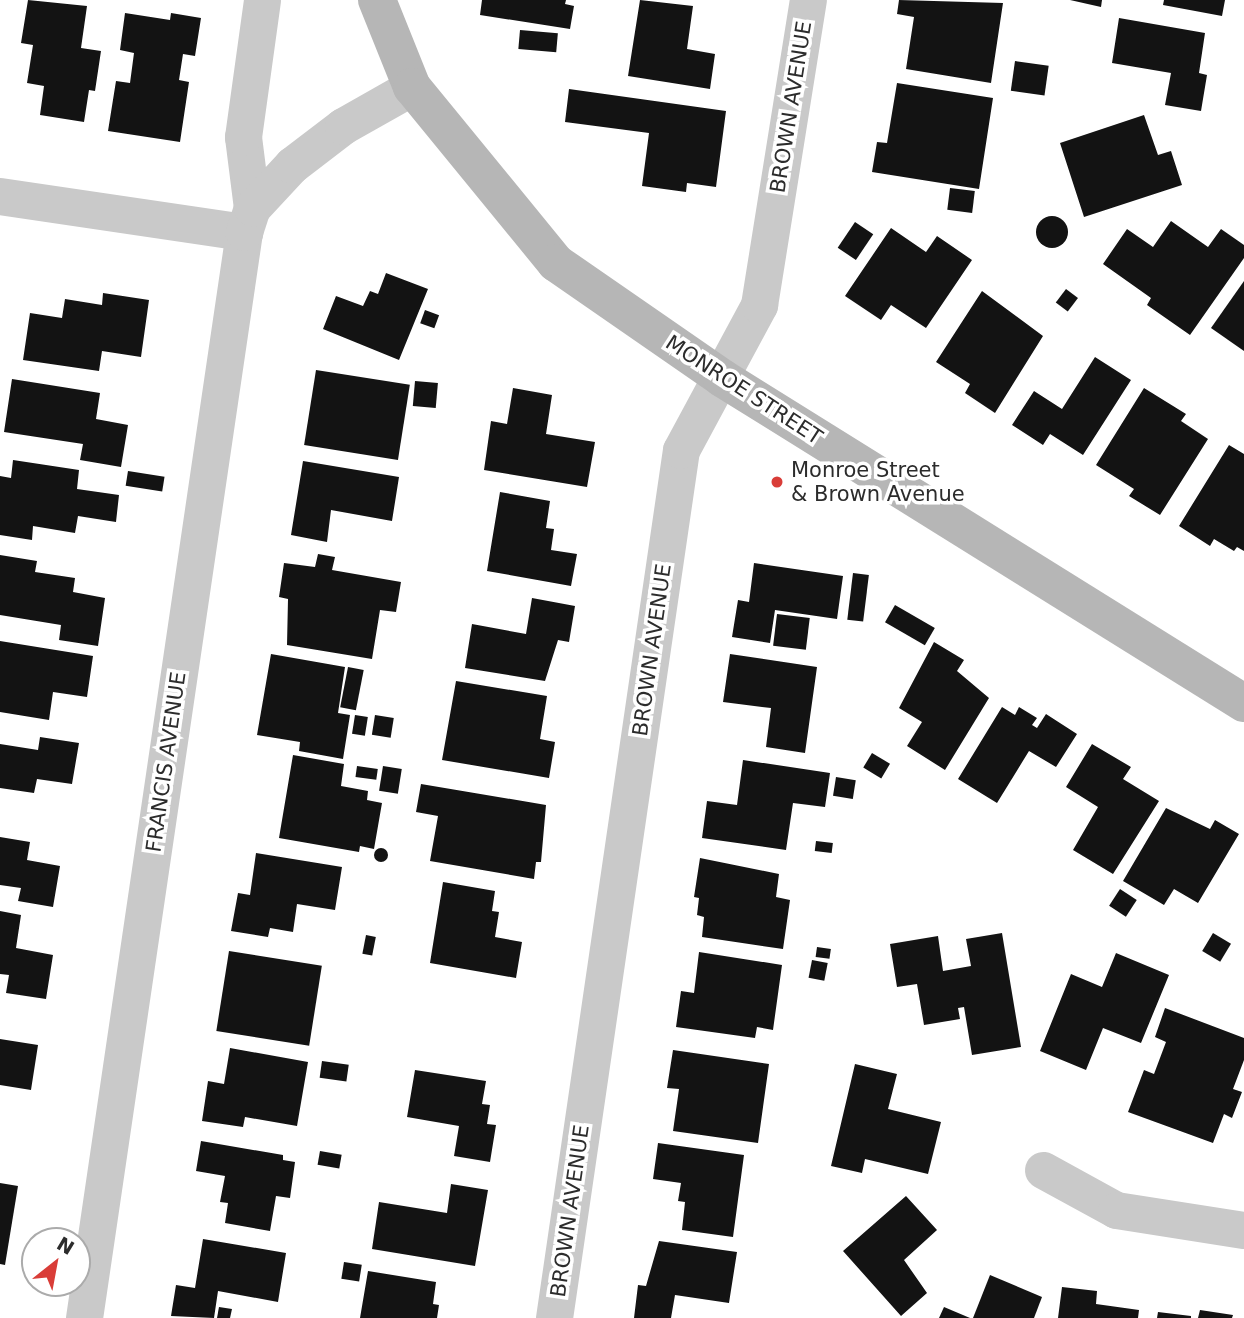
<!DOCTYPE html>
<html>
<head>
<meta charset="utf-8">
<style>
	body { margin:0 }
	#map { position:relative; width:1244px; height:1318px; overflow:hidden; background:#fff; font-family:"DejaVu Sans",sans-serif }
	div>[style] { position:absolute }
	.building>* { inset:0; background:#131313; transform-origin:0 0 }
	.round { border-radius:50% }
	.street>* { height:37px; margin:-18.5px; padding:0 18.5px; transform-origin:18.5px; border-radius:18.5px; background:#c9c9c9 }
	.secondary>* { height:38px; margin:-19px; padding:0 19px; transform-origin:19px; border-radius:19px; background:#b6b6b6 }
	.dots>* { width:19px; height:19px; translate:-50% -50%; box-sizing:border-box; border:4px solid #fff; border-radius:50% }
	span { translate:-50% -50%; white-space:nowrap; text-align:center; line-height:1.15; -webkit-text-stroke:7px #fff; paint-order:stroke }
	.street-label { font-size:21px; color:#2c2c2c }
	.poi-label { font-size:21px; color:#2c2c2c }
	.left { translate:0 -50%; text-align:left }
	.north { position:absolute; left:21px; top:1227px; width:70px; height:70px; box-sizing:border-box; background:#fff; border:2px solid #ababab; border-radius:50%; rotate:31deg; font-size:19px; font-weight:700; line-height:28px; text-align:center; color:#2c2c2c }
	.north::after { content:''; display:block; margin:auto; width:24px; height:32px; background:#d93d38; clip-path:polygon(50% 0,100% 100%,50% 72%,0 100%) }
</style>
</head>
<body>
<div id="map">
	<div class="building">
		<i style="clip-path:polygon(28px 0,87px 6px,81px 48px,101px 51px,95px 91px,89px 90px,84px 122px,40px 115px,44px 86px,27px 83px,33px 45px,21px 43px)"></i>
		<i style="clip-path:polygon(482px 0,566px 0,565px 4px,574px 6px,570px 29px,480px 15px)"></i>
		<i style="clip-path:polygon(640px 0,693px 6px,687px 49px,715px 54px,710px 89px,628px 76px)"></i>
		<i style="clip-path:polygon(899px 0,1003px 3px,991px 83px,906px 69px,914px 17px,897px 14px)"></i>
		<i style="clip-path:polygon(1070px 0,1102px 0,1101px 7px)"></i>
		<i style="clip-path:polygon(1164px 0,1225px 0,1222px 16px,1163px 5px)"></i>
		<i style="clip-path:polygon(125px 13px,170px 20px,171px 13px,201px 18px,195px 56px,183px 54px,179px 80px,189px 82px,180px 142px,108px 131px,116px 81px,130px 83px,134px 53px,120px 50px)"></i>
		<i style="clip-path:polygon(1119px 18px,1205px 33px,1199px 73px,1207px 75px,1201px 111px,1165px 105px,1171px 73px,1112px 63px)"></i>
		<i style="left:520px;top:30px;width:38px;height:19px;rotate:5deg"></i>
		<i style="left:1015px;top:61px;width:34px;height:30px;rotate:8deg"></i>
		<i style="clip-path:polygon(897px 83px,993px 98px,979px 189px,872px 172px,877px 142px,887px 143px)"></i>
		<i style="clip-path:polygon(569px 89px,726px 111px,716px 187px,687px 183px,686px 192px,642px 186px,649px 133px,565px 122px)"></i>
		<i style="clip-path:polygon(1144px 115px,1158px 155px,1171px 151px,1182px 185px,1084px 217px,1060px 143px)"></i>
		<i style="left:950px;top:188px;width:25px;height:22px;rotate:7deg"></i>
		<i class="round" style="left:1036px;top:216px;width:32px;height:32px"></i>
		<i style="clip-path:polygon(1171px 221px,1208px 247px,1221px 229px,1244px 245px,1244px 258px,1190px 335px,1147px 305px,1151px 298px,1103px 264px,1127px 229px,1153px 247px)"></i>
		<i style="left:855px;top:222px;width:22px;height:31px;rotate:34deg"></i>
		<i style="clip-path:polygon(891px 228px,926px 252px,937px 236px,972px 260px,926px 328px,891px 305px,881px 320px,845px 296px)"></i>
		<i style="clip-path:polygon(386px 273px,428px 289px,399px 360px,323px 329px,336px 296px,363px 306px,370px 291px,378px 294px)"></i>
		<i style="clip-path:polygon(1244px 281px,1244px 351px,1211px 328px)"></i>
		<i style="left:1066px;top:289px;width:15px;height:17px;rotate:37deg"></i>
		<i style="clip-path:polygon(982px 291px,1043px 336px,995px 413px,965px 393px,970px 384px,936px 362px)"></i>
		<i style="clip-path:polygon(103px 293px,149px 300px,141px 357px,102px 351px,99px 371px,23px 360px,30px 313px,62px 318px,65px 299px,102px 305px)"></i>
		<i style="left:425px;top:310px;width:15px;height:14px;rotate:20deg"></i>
		<i style="clip-path:polygon(1095px 357px,1131px 380px,1083px 455px,1050px 434px,1043px 445px,1012px 425px,1034px 391px,1062px 409px)"></i>
		<i style="left:316px;top:370px;width:95px;height:76px;rotate:9deg"></i>
		<i style="clip-path:polygon(12px 379px,100px 393px,96px 419px,128px 425px,121px 467px,80px 460px,83px 444px,4px 432px)"></i>
		<i style="left:415px;top:381px;width:23px;height:25px;rotate:5deg"></i>
		<i style="clip-path:polygon(513px 388px,552px 395px,546px 434px,595px 442px,587px 487px,484px 470px,491px 421px,507px 424px)"></i>
		<i style="clip-path:polygon(1144px 388px,1186px 414px,1181px 421px,1208px 439px,1160px 515px,1129px 496px,1134px 489px,1096px 465px)"></i>
		<i style="clip-path:polygon(1229px 445px,1244px 454px,1244px 551px,1237px 547px,1234px 551px,1214px 539px,1210px 546px,1179px 526px)"></i>
		<i style="clip-path:polygon(13px 460px,79px 470px,77px 489px,119px 495px,116px 522px,78px 516px,75px 533px,33px 526px,32px 540px,0 535px,0 476px,11px 478px)"></i>
		<i style="clip-path:polygon(303px 461px,399px 477px,392px 521px,331px 510px,327px 542px,291px 535px)"></i>
		<i style="left:128px;top:471px;width:37px;height:15px;rotate:9deg"></i>
		<i style="clip-path:polygon(500px 492px,550px 501px,546px 528px,554px 529px,551px 550px,577px 554px,571px 586px,487px 571px)"></i>
		<i style="clip-path:polygon(318px 554px,335px 557px,332px 570px,401px 582px,396px 612px,380px 610px,372px 659px,287px 645px,288px 599px,279px 597px,284px 563px,315px 567px)"></i>
		<i style="clip-path:polygon(0 555px,37px 561px,35px 572px,75px 578px,73px 592px,105px 598px,98px 646px,59px 640px,61px 625px,0 615px)"></i>
		<i style="clip-path:polygon(754px 563px,843px 576px,837px 619px,775px 610px,770px 643px,732px 637px,738px 600px,749px 602px)"></i>
		<i style="left:853px;top:573px;width:16px;height:47px;rotate:7deg"></i>
		<i style="clip-path:polygon(532px 598px,575px 606px,569px 642px,558px 640px,545px 681px,465px 668px,472px 624px,526px 634px)"></i>
		<i style="left:895px;top:605px;width:46px;height:20px;rotate:30deg"></i>
		<i style="left:777px;top:614px;width:33px;height:32px;rotate:7deg"></i>
		<i style="clip-path:polygon(0 641px,93px 656px,87px 697px,53px 692px,49px 720px,0 712px)"></i>
		<i style="clip-path:polygon(934px 642px,964px 660px,957px 671px,989px 698px,945px 770px,907px 746px,922px 722px,899px 708px)"></i>
		<i style="clip-path:polygon(271px 654px,345px 667px,338px 713px,350px 715px,343px 759px,299px 751px,300px 742px,257px 735px)"></i>
		<i style="clip-path:polygon(730px 654px,817px 667px,805px 753px,766px 747px,771px 708px,723px 702px)"></i>
		<i style="left:348px;top:667px;width:16px;height:41px;rotate:11deg"></i>
		<i style="clip-path:polygon(456px 681px,547px 696px,540px 739px,555px 742px,549px 778px,442px 760px)"></i>
		<i style="clip-path:polygon(1002px 707px,1015px 715px,1019px 707px,1037px 718px,1032px 725px,1037px 728px,1046px 714px,1077px 734px,1056px 767px,1029px 751px,997px 803px,958px 779px)"></i>
		<i style="left:355px;top:715px;width:13px;height:19px;rotate:9deg"></i>
		<i style="left:375px;top:715px;width:19px;height:20px;rotate:9deg"></i>
		<i style="clip-path:polygon(40px 737px,79px 743px,72px 784px,37px 779px,34px 793px,0 788px,0 744px,38px 750px)"></i>
		<i style="clip-path:polygon(1092px 744px,1131px 767px,1123px 779px,1159px 801px,1113px 874px,1073px 850px,1098px 807px,1066px 787px)"></i>
		<i style="left:872px;top:753px;width:21px;height:17px;rotate:31deg"></i>
		<i style="clip-path:polygon(293px 755px,344px 764px,341px 786px,368px 791px,367px 800px,382px 803px,374px 849px,360px 846px,359px 852px,279px 838px)"></i>
		<i style="clip-path:polygon(743px 760px,830px 773px,825px 807px,793px 803px,786px 850px,702px 838px,707px 801px,737px 805px)"></i>
		<i style="left:357px;top:766px;width:21px;height:11px;rotate:8deg"></i>
		<i style="left:383px;top:766px;width:19px;height:25px;rotate:9deg"></i>
		<i style="left:836px;top:777px;width:20px;height:19px;rotate:9deg"></i>
		<i style="clip-path:polygon(421px 784px,546px 805px,541px 862px,536px 862px,534px 879px,430px 861px,438px 816px,416px 812px)"></i>
		<i style="clip-path:polygon(1166px 808px,1210px 829px,1215px 820px,1239px 834px,1198px 903px,1174px 889px,1164px 905px,1123px 881px)"></i>
		<i style="clip-path:polygon(0 837px,30px 842px,27px 860px,60px 866px,53px 907px,18px 901px,21px 888px,0 885px)"></i>
		<i style="left:816px;top:841px;width:17px;height:10px;rotate:7deg"></i>
		<i class="round" style="left:374px;top:848px;width:14px;height:14px"></i>
		<i style="clip-path:polygon(256px 853px,342px 867px,335px 910px,297px 904px,293px 932px,270px 928px,268px 937px,231px 931px,238px 893px,250px 895px)"></i>
		<i style="clip-path:polygon(700px 858px,779px 874px,776px 897px,790px 900px,783px 949px,702px 937px,704px 917px,697px 915px,699px 898px,694px 897px)"></i>
		<i style="clip-path:polygon(443px 882px,495px 891px,492px 911px,499px 912px,495px 937px,522px 942px,516px 978px,430px 963px)"></i>
		<i style="left:1120px;top:889px;width:20px;height:20px;rotate:33deg"></i>
		<i style="clip-path:polygon(0 911px,21px 915px,16px 948px,53px 955px,46px 999px,6px 993px,9px 975px,0 974px)"></i>
		<i style="clip-path:polygon(1002px 933px,1021px 1047px,972px 1055px,964px 1007px,958px 1008px,960px 1019px,924px 1025px,917px 984px,897px 987px,890px 944px,938px 936px,943px 971px,971px 966px,966px 939px)"></i>
		<i style="left:1213px;top:933px;width:21px;height:21px;rotate:31deg"></i>
		<i style="left:366px;top:935px;width:10px;height:19px;rotate:11deg"></i>
		<i style="left:817px;top:947px;width:14px;height:10px;rotate:8deg"></i>
		<i style="left:229px;top:951px;width:94px;height:81px;rotate:9deg"></i>
		<i style="clip-path:polygon(699px 952px,782px 965px,773px 1030px,757px 1027px,755px 1038px,676px 1027px,681px 991px,694px 993px)"></i>
		<i style="clip-path:polygon(1116px 953px,1169px 975px,1141px 1043px,1103px 1028px,1086px 1070px,1040px 1051px,1071px 974px,1102px 987px)"></i>
		<i style="left:812px;top:960px;width:16px;height:18px;rotate:11deg"></i>
		<i style="clip-path:polygon(1165px 1008px,1244px 1038px,1244px 1060px,1233px 1089px,1242px 1092px,1232px 1118px,1224px 1114px,1213px 1143px,1128px 1112px,1144px 1070px,1154px 1074px,1166px 1042px,1155px 1037px)"></i>
		<i style="clip-path:polygon(0 1039px,38px 1045px,31px 1090px,0 1085px)"></i>
		<i style="clip-path:polygon(230px 1048px,308px 1062px,297px 1126px,245px 1117px,243px 1127px,202px 1121px,208px 1081px,224px 1084px)"></i>
		<i style="clip-path:polygon(673px 1050px,769px 1064px,758px 1143px,673px 1131px,679px 1089px,667px 1088px)"></i>
		<i style="left:322px;top:1061px;width:27px;height:17px;rotate:8deg"></i>
		<i style="clip-path:polygon(855px 1064px,897px 1074px,888px 1109px,941px 1122px,928px 1174px,865px 1159px,862px 1173px,831px 1166px)"></i>
		<i style="clip-path:polygon(415px 1070px,486px 1081px,482px 1104px,490px 1105px,487px 1124px,496px 1125px,490px 1162px,454px 1156px,459px 1126px,407px 1117px)"></i>
		<i style="clip-path:polygon(201px 1141px,283px 1155px,283px 1160px,295px 1162px,290px 1198px,276px 1196px,270px 1231px,225px 1223px,228px 1203px,220px 1202px,225px 1176px,196px 1171px)"></i>
		<i style="clip-path:polygon(658px 1143px,744px 1155px,733px 1237px,682px 1230px,685px 1202px,678px 1201px,681px 1183px,653px 1179px)"></i>
		<i style="left:320px;top:1151px;width:22px;height:14px;rotate:10deg"></i>
		<i style="clip-path:polygon(0 1183px,18px 1186px,5px 1265px,0 1264px)"></i>
		<i style="clip-path:polygon(451px 1184px,488px 1190px,475px 1266px,372px 1249px,379px 1202px,447px 1213px)"></i>
		<i style="clip-path:polygon(906px 1196px,937px 1230px,904px 1260px,927px 1293px,901px 1316px,843px 1251px)"></i>
		<i style="clip-path:polygon(203px 1239px,286px 1253px,278px 1302px,218px 1291px,214px 1318px,171px 1316px,176px 1285px,195px 1288px)"></i>
		<i style="clip-path:polygon(659px 1241px,737px 1252px,729px 1303px,675px 1295px,671px 1318px,634px 1318px,638px 1285px,646px 1286px)"></i>
		<i style="left:344px;top:1262px;width:18px;height:17px;rotate:9deg"></i>
		<i style="clip-path:polygon(368px 1271px,436px 1282px,433px 1304px,439px 1305px,437px 1318px,360px 1318px)"></i>
		<i style="clip-path:polygon(990px 1275px,1042px 1297px,1034px 1318px,973px 1318px)"></i>
		<i style="clip-path:polygon(1062px 1287px,1097px 1291px,1096px 1304px,1139px 1310px,1138px 1318px,1058px 1318px)"></i>
		<i style="clip-path:polygon(219px 1307px,232px 1309px,230px 1318px,217px 1318px)"></i>
		<i style="clip-path:polygon(944px 1307px,970px 1318px,939px 1318px)"></i>
		<i style="clip-path:polygon(1200px 1310px,1233px 1315px,1232px 1318px,1198px 1318px)"></i>
		<i style="clip-path:polygon(1158px 1312px,1191px 1316px,1191px 1318px,1157px 1318px)"></i>
	</div>
	<div class="street">
		<i style="left:0;top:196px;width:247px;rotate:8.4deg"></i>
		<i style="left:252px;top:208px;width:72px;rotate:-97.2deg"></i>
		<i style="left:243px;top:137px;width:138px;rotate:-82.1deg"></i>
		<i style="left:1043px;top:1170px;width:83px;rotate:28.7deg"></i>
		<i style="left:1116px;top:1210px;width:130px;rotate:8.9deg"></i>
		<i style="left:84px;top:1318px;width:1098px;rotate:-81.62deg"></i>
		<i style="left:244px;top:232px;width:25px;rotate:-72deg"></i>
		<i style="left:252px;top:208px;width:59px;rotate:-47.1deg"></i>
		<i style="left:292px;top:165px;width:64px;rotate:-37.4deg"></i>
		<i style="left:343px;top:126px;width:79px;rotate:-29.5deg"></i>
		<i style="left:554px;top:1318px;width:877px;rotate:-81.68deg"></i>
		<i style="left:681px;top:450px;width:165px;rotate:-61.7deg"></i>
		<i style="left:759px;top:305px;width:309px;rotate:-80.9deg"></i>
	</div>
	<div class="secondary">
		<i style="left:377px;top:0;width:94px;rotate:68.1deg"></i>
		<i style="left:412px;top:87px;width:227px;rotate:50.7deg"></i>
		<i style="left:556px;top:263px;width:202px;rotate:34.7deg"></i>
		<i style="left:722px;top:378px;width:615px;rotate:31.91deg"></i>
	</div>
	<div class="dots">
		<i style="left:777px;top:482px;background:#d93d38"></i>
	</div>
	<div class="street-label">
		<span style="left:791px;top:107px;rotate:-81deg">BROWN AVENUE</span>
		<span style="left:744px;top:390px;rotate:33deg">MONROE STREET</span>
		<span style="left:652px;top:650px;rotate:-82deg">BROWN AVENUE</span>
		<span style="left:166px;top:762px;rotate:-82deg">FRANCIS AVENUE</span>
		<span style="left:570px;top:1211px;rotate:-82deg">BROWN AVENUE</span>
	</div>
	<div class="poi-label">
		<span class="left" style="left:791px;top:482px">Monroe Street<br>&amp; Brown Avenue</span>
	</div>
	<div class="north">N</div>
</div>
</body>
</html>
